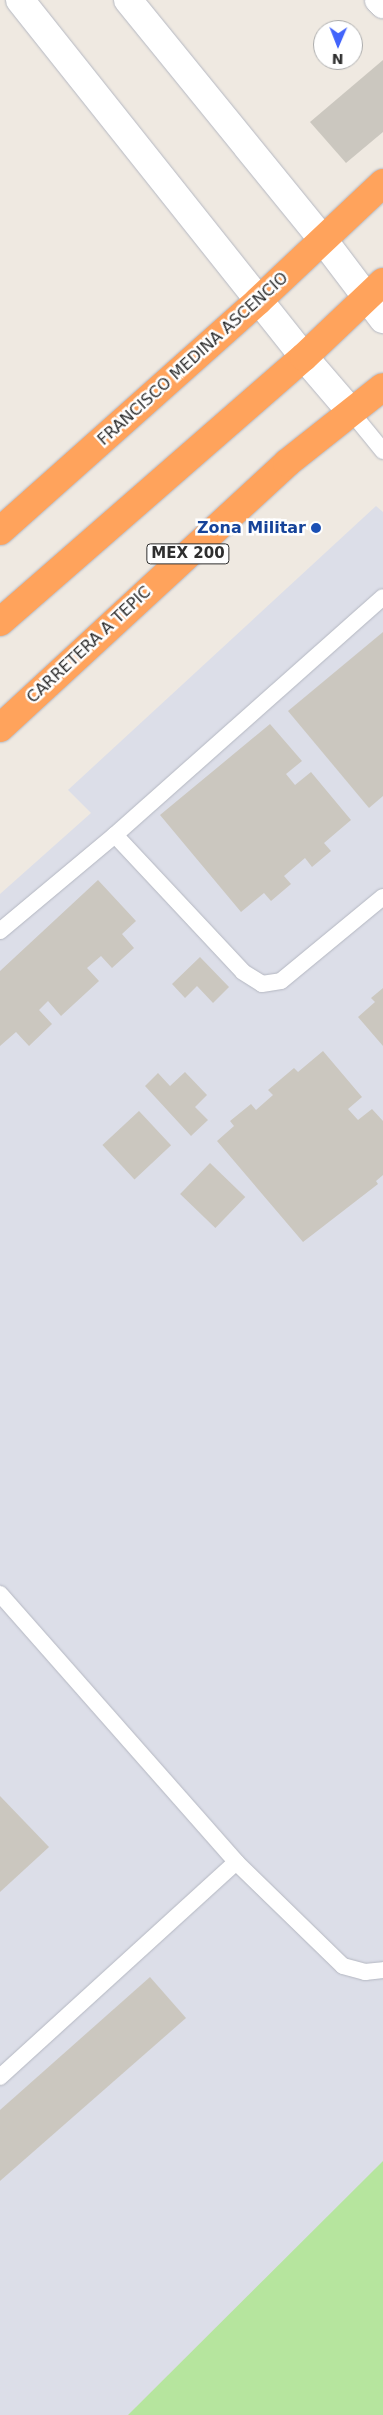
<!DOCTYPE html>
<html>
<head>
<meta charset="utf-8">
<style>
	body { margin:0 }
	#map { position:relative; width:383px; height:2415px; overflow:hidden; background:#efe9e1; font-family:"DejaVu Sans",sans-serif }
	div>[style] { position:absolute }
	.airport>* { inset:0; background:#dcdee8 }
	.green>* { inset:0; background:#b6e59e }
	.building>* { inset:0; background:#cbc7bf; transform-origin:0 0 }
	.roads { filter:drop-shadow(0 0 1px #b4b7c1) drop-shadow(0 0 1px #b4b7c1) }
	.lane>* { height:16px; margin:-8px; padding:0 8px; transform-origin:8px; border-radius:8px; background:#fff }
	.street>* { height:28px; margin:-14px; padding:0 14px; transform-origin:14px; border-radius:14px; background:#fff }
	.highway>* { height:28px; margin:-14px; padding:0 14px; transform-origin:14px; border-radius:14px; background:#ffa35c }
	.dots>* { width:14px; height:14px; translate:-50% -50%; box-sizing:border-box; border:2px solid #fff; border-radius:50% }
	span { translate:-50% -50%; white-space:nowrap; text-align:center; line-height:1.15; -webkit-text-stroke:5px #fff; paint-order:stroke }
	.shield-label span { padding:1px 4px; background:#fff; border:1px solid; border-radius:4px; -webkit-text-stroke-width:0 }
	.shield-label { font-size:15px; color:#2e2e2e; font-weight:700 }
	.street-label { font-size:16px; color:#2e2e2e }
	.transit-label { font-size:16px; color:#164399; font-weight:700 }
	.right { translate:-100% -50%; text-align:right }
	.north { position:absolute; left:313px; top:20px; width:50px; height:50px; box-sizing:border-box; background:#fff; border:1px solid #ababab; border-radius:50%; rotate:181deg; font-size:14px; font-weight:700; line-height:20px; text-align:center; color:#2e2e2e }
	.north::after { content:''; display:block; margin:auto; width:18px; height:22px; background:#4264fb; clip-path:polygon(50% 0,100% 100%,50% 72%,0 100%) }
</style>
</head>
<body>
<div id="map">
	<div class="airport">
		<i style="clip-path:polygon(376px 506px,383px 512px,383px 2415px,0 2415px,0 894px,91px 813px,68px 790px)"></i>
	</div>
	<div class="green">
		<i style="clip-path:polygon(383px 2161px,383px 2415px,128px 2415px)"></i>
	</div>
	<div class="building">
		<i style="clip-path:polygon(383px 60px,383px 132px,346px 163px,310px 122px)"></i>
		<i style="clip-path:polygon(383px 632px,383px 796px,369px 808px,288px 711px)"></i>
		<i style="clip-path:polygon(270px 724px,302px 761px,286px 774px,295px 785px,311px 772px,351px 820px,324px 843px,331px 851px,312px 867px,305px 858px,284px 876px,291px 884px,271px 901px,264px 893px,241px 912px,160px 815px)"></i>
		<i style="clip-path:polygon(98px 880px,136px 921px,122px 934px,134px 948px,112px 968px,101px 956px,87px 968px,99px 981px,61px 1016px,48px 1001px,39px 1010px,52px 1024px,29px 1046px,16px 1032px,0 1046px,0 971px)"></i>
		<i style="clip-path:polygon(200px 957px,229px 987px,213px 1003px,197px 986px,185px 998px,172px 984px)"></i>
		<i style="clip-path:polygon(383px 988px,383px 1046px,358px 1017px,375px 1002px,371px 998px)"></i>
		<i style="clip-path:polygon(323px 1051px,362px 1097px,348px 1109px,358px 1120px,372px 1109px,383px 1121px,383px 1175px,376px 1181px,378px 1184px,303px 1242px,217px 1141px,234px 1126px,230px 1121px,251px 1104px,256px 1110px,273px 1095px,268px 1090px,294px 1068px,298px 1072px)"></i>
		<i style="clip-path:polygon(185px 1072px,207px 1095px,195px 1107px,208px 1120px,191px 1136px,145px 1086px,158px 1073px,170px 1086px)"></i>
		<i style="left:139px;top:1111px;width:47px;height:50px;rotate:47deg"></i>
		<i style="left:210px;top:1163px;width:49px;height:43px;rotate:44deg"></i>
		<i style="clip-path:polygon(0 1796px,49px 1847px,0 1892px)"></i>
		<i style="clip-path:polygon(150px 1977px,186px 2018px,0 2181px,0 2110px)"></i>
	</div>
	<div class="roads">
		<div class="lane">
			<i style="left:352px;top:413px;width:49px;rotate:50.8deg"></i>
			<i style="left:115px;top:835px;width:187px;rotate:46.9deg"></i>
			<i style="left:243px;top:972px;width:22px;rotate:32deg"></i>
			<i style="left:262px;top:984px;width:19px;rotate:-9deg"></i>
			<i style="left:281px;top:981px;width:132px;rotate:-39.5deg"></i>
			<i style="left:0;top:931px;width:150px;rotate:-39.9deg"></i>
			<i style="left:115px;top:835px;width:358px;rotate:-41.6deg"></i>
			<i style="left:0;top:1594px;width:357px;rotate:48.6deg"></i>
			<i style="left:236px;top:1862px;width:149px;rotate:44.2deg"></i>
			<i style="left:343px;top:1966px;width:23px;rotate:15deg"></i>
			<i style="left:365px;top:1972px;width:18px;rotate:-6deg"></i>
			<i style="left:0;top:2077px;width:319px;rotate:-42.3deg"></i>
		</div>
		<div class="street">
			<i style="left:20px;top:0;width:456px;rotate:51.5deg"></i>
			<i style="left:304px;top:357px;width:74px;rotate:49.4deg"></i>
			<i style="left:128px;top:0;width:311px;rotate:50.9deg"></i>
			<i style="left:324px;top:241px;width:98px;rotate:52.9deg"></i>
			<i style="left:379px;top:0;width:6px;rotate:45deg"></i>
		</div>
		<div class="highway">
			<i style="left:0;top:531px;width:346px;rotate:-41.7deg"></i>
			<i style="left:258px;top:301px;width:172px;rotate:-43.3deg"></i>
			<i style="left:0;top:622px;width:403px;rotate:-41.1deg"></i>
			<i style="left:304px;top:357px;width:109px;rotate:-43.5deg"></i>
			<i style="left:0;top:728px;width:391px;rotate:-42.7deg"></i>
			<i style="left:287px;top:463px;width:122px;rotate:-38.4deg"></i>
		</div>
	</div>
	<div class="dots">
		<i style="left:316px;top:528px;background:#1a4fb4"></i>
	</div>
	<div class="shield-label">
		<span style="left:188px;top:554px">MEX 200</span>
	</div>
	<div class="street-label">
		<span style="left:193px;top:359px;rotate:-42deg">FRANCISCO MEDINA ASCENCIO</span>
		<span style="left:89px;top:645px;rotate:-43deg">CARRETERA A TEPIC</span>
	</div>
	<div class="transit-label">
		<span class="right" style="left:306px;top:528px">Zona Militar</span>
	</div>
	<div class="north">N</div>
</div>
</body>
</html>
